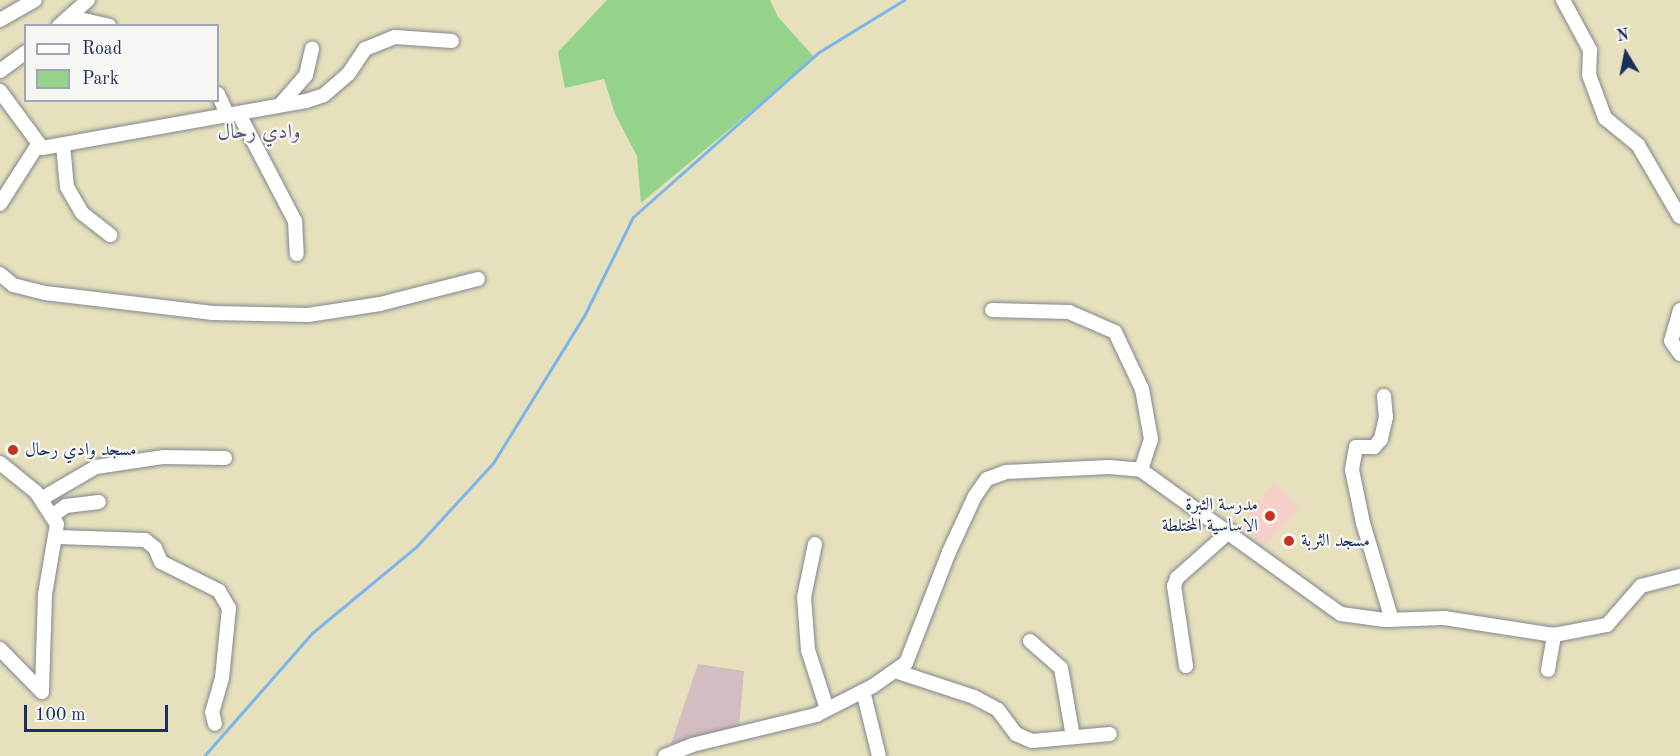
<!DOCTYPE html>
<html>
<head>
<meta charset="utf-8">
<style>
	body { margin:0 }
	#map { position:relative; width:1680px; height:756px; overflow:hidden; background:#e6e0bc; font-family:"Old Standard TT",Amiri,serif }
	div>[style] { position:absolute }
	.built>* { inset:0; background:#f7d0c9 }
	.industrial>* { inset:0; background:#d2bec1 }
	.green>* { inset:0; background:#94d389 }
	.stream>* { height:3px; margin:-1.5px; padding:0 1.5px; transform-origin:1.5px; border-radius:1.5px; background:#7ab5eb }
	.roads { filter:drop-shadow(0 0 2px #80888d) drop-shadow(0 0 2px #80888d) }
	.minor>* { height:14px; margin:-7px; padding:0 7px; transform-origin:7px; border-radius:7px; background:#fff }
	.dots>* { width:16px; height:16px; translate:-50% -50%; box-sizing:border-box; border:3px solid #f6f6f2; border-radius:50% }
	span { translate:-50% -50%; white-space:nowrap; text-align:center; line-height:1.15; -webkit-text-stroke:4.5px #f6f6f2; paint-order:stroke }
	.poi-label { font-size:18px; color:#1b2f5e }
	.left { translate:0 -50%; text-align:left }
	.right { translate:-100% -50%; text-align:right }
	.quarter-label { font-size:21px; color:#5b577b }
	.legend { position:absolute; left:24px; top:24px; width:195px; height:78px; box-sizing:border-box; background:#f6f6f2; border:2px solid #9ea6b7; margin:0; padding:8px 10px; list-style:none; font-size:18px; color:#1b2f5e }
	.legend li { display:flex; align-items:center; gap:12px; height:30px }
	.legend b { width:30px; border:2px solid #9ea6b7 }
	.north { position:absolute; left:1596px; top:24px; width:60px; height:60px; -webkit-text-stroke:4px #f6f6f2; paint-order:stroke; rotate:350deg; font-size:16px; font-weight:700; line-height:24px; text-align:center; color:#1b2f5e }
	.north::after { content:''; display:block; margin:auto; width:21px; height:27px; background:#1b2f5e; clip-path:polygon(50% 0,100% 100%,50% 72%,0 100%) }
	.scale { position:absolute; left:24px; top:705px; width:144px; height:27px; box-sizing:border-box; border:3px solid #1b2f5e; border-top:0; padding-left:8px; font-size:18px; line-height:21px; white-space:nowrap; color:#1b2f5e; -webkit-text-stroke:4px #f6f6f2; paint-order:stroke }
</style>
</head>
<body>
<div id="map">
	<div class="built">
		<i style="clip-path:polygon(1274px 482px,1299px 509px,1266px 544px,1237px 528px)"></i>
	</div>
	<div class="industrial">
		<i style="clip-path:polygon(698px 664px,744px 671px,739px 728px,671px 744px)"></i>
	</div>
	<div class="green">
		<i style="clip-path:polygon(607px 0,770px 0,778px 17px,815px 58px,641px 203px,637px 156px,615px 114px,604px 79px,565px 88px,558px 52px)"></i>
	</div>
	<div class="stream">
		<i style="left:204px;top:756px;width:164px;rotate:-48.7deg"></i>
		<i style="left:312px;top:633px;width:135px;rotate:-39.6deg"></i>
		<i style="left:416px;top:547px;width:114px;rotate:-47.5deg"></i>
		<i style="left:493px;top:463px;width:175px;rotate:-58.3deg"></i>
		<i style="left:585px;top:314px;width:108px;rotate:-63.7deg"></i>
		<i style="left:633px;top:217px;width:249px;rotate:-41.6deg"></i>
		<i style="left:819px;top:52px;width:100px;rotate:-31.5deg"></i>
	</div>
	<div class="roads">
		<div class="minor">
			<i style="left:1563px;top:0;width:57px;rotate:61.6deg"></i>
			<i style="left:1590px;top:50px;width:25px;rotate:92deg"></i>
			<i style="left:1589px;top:75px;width:46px;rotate:69.6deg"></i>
			<i style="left:1605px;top:118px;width:43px;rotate:39.3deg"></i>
			<i style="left:1638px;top:145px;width:83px;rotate:59.7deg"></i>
			<i style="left:71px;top:17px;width:39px;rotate:13deg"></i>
			<i style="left:0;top:20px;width:40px;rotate:-29.7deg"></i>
			<i style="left:59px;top:26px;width:39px;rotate:-42deg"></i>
			<i style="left:0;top:71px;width:32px;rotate:-36deg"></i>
			<i style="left:0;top:91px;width:71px;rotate:53.6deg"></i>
			<i style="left:42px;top:148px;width:268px;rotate:-10.1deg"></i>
			<i style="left:306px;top:101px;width:19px;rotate:-18deg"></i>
			<i style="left:324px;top:95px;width:33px;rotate:-41deg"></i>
			<i style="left:349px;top:73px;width:29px;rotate:-56deg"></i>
			<i style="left:365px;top:49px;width:32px;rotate:-22deg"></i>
			<i style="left:395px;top:37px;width:57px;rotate:4deg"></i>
			<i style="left:218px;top:94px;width:24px;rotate:66deg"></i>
			<i style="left:280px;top:105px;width:40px;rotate:-49deg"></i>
			<i style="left:306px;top:75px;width:27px;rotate:-77deg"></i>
			<i style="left:239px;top:114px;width:121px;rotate:62.4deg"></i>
			<i style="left:295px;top:221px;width:33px;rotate:87deg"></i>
			<i style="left:63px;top:145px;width:42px;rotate:84.6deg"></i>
			<i style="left:67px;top:187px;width:30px;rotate:60deg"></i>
			<i style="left:82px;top:213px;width:36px;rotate:38deg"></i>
			<i style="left:0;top:204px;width:72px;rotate:-57.4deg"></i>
			<i style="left:0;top:274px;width:17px;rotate:40deg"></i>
			<i style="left:13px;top:285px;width:33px;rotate:14deg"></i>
			<i style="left:45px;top:293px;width:169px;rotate:6.8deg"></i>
			<i style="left:213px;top:313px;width:95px;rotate:1.2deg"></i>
			<i style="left:308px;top:315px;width:73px;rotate:-8.7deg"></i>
			<i style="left:380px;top:304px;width:101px;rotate:-14.3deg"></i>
			<i style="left:992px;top:310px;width:77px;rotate:1.5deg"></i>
			<i style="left:1069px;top:312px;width:50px;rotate:23.5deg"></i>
			<i style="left:1115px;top:332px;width:63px;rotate:64.7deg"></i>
			<i style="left:1142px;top:389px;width:51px;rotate:79.8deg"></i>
			<i style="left:1151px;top:439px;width:33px;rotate:108deg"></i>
			<i style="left:1680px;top:310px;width:32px;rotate:106deg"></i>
			<i style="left:1671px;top:341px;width:16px;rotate:55deg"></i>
			<i style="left:1384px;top:396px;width:21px;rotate:85deg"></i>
			<i style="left:1386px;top:417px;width:23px;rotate:103deg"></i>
			<i style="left:1381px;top:439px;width:11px;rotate:131deg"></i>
			<i style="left:1374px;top:447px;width:18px;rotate:180deg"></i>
			<i style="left:1356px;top:447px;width:23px;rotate:100deg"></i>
			<i style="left:1352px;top:470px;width:54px;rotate:78.3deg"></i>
			<i style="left:1363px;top:523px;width:101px;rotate:73.4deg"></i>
			<i style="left:0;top:463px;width:46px;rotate:38.9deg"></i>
			<i style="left:36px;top:492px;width:38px;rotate:57deg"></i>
			<i style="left:57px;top:524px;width:71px;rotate:99.7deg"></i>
			<i style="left:45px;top:594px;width:98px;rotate:91.8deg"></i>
			<i style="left:41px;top:499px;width:64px;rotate:-30.2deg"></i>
			<i style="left:96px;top:467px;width:69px;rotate:-8.4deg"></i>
			<i style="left:164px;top:457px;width:61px;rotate:0.9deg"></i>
			<i style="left:52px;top:516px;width:17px;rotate:-36deg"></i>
			<i style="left:66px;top:506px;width:33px;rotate:-7deg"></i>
			<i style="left:58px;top:537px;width:87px;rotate:2deg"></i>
			<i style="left:145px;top:540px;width:13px;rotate:39deg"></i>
			<i style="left:155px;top:548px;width:15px;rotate:67deg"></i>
			<i style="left:161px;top:562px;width:65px;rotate:26.6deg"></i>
			<i style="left:219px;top:591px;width:20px;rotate:60deg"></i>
			<i style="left:229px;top:608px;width:70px;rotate:95.7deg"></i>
			<i style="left:222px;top:678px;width:35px;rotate:106deg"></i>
			<i style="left:212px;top:712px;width:12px;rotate:76deg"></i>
			<i style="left:815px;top:544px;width:54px;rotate:101.7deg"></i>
			<i style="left:804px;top:597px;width:53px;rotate:85.7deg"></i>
			<i style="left:808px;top:650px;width:62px;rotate:72.1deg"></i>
			<i style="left:1030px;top:641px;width:41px;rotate:41.1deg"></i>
			<i style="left:1061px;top:668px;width:70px;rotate:80.1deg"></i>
			<i style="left:0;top:649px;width:60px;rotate:45.7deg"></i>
			<i style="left:1186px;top:666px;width:81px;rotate:-98.5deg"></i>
			<i style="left:1174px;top:586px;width:9px;rotate:-69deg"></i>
			<i style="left:1177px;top:578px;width:71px;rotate:-41.6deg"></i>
			<i style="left:1548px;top:670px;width:36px;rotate:-80deg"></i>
			<i style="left:895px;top:671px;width:83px;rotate:18.2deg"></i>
			<i style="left:974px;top:697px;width:27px;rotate:28deg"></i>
			<i style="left:998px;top:710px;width:30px;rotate:53deg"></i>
			<i style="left:1016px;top:734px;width:17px;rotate:24deg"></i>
			<i style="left:1032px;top:741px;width:78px;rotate:-5.1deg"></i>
			<i style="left:863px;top:691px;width:67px;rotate:76.2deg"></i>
			<i style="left:665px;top:756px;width:29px;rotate:-22deg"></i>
			<i style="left:692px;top:745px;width:128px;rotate:-13.6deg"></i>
			<i style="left:816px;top:715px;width:64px;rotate:-27deg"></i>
			<i style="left:873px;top:686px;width:40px;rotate:-34.9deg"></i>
			<i style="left:906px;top:663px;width:119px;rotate:-68.8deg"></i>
			<i style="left:949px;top:552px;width:62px;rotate:-65.1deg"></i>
			<i style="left:975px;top:496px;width:21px;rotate:-55deg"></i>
			<i style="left:987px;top:479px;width:20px;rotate:-20deg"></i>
			<i style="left:1006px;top:472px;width:103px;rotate:-2.8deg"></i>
			<i style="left:1109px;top:467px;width:32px;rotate:5deg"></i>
			<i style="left:1141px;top:470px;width:246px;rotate:35.8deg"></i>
			<i style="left:1341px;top:614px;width:44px;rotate:7.8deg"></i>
			<i style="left:1385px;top:620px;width:59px;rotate:-1.9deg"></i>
			<i style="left:1444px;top:618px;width:111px;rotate:8.8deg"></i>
			<i style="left:1554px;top:635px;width:54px;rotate:-10.7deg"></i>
			<i style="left:1607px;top:625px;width:52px;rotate:-48.9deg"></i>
			<i style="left:1641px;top:586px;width:40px;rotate:-14.4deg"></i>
		</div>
	</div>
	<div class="dots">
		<i style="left:13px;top:450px;background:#c8321e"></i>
		<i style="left:1270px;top:516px;background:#c8321e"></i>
		<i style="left:1289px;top:541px;background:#c8321e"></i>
	</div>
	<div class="poi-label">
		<span class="left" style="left:25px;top:450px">مسجد وادي رحال</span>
		<span class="right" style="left:1258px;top:516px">مدرسة الثبرة<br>الاساسية المختلطة</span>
		<span class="left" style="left:1301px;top:541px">مسجد الثربة</span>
	</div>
	<div class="quarter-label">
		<span style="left:259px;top:133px">وادي رحال</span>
	</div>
	<ul class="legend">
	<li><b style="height:8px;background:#fff"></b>Road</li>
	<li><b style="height:16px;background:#94d389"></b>Park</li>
	</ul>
	<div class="north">N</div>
	<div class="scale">100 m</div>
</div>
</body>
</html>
